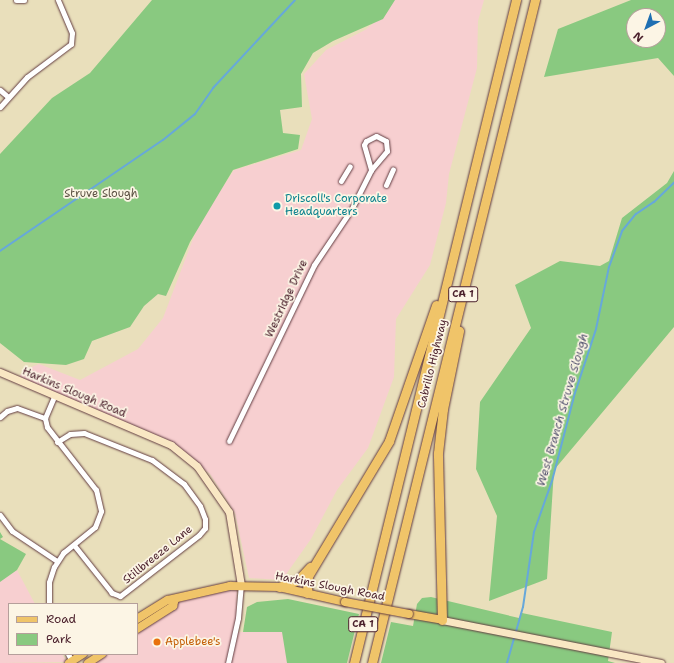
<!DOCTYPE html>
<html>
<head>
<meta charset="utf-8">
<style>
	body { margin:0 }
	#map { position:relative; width:674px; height:663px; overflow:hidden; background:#e9dfbb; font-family:"Shantell Sans",sans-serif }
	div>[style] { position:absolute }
	.built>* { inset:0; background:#f7cfd0 }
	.green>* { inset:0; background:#89c980 }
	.stream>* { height:2px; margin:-1px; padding:0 1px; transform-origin:1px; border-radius:1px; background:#67a8da }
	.roads { filter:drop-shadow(0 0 1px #623c41) drop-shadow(0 0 1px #623c41) }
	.street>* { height:5px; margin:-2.5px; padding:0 2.5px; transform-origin:2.5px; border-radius:2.5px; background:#fff }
	.secondary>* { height:7px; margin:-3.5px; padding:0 3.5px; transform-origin:3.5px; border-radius:3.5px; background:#f9e7c3 }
	.primary>* { height:8px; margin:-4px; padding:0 4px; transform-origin:4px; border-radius:4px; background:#f0c469 }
	.highway>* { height:9px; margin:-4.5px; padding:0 4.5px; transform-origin:4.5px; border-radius:4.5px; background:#f0c469 }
	.bridges { filter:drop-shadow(0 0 1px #623c41) drop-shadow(0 0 1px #623c41) }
	.primary-bridge>* { height:8px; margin:-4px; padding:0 4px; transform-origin:4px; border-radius:4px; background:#f0c469 }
	.dots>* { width:11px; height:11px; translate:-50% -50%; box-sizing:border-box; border:2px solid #fcf5e5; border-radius:50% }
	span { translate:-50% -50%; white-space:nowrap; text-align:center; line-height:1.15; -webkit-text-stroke:3.5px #fcf5e5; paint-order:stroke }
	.shield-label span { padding:1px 3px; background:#fcf5e5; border:1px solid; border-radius:3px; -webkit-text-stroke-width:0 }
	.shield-label { font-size:10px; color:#4a1f2b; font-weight:700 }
	.park-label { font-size:11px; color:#5d5244 }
	.culture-label { font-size:11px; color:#0d838f }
	.left { translate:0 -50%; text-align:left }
	.street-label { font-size:11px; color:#4a1f2b }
	.food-label { font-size:11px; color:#c56008 }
	.water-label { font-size:12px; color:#565671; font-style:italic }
	.legend { position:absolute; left:8px; top:603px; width:130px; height:52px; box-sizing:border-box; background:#fcf5e5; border:1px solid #b59f9b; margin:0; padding:5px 7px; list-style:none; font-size:12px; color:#4a1f2b }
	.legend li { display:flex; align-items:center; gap:8px; height:20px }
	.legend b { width:20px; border:1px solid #b59f9b }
	.north { position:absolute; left:626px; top:8px; width:40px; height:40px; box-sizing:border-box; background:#fcf5e5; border:1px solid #b59f9b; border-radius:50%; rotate:221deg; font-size:11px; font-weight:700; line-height:16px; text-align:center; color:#4a1f2b }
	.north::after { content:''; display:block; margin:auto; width:14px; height:18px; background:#1f6fb2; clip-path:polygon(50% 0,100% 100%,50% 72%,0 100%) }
</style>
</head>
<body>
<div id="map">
	<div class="built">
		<i style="clip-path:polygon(393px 0,484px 0,478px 21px,477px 68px,449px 174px,446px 203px,430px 265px,396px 319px,394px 377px,368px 448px,337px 490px,311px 539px,282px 580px,249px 578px,235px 513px,210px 474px,169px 443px,19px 377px,24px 370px,39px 364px,80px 380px,138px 349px,163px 318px,199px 223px,234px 170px,301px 150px,312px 119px,304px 74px,326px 50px,365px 30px,384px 15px)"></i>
		<i style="clip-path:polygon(17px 570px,35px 604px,9px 604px,9px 654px,62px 654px,67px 662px,0 663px,0 581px)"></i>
		<i style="clip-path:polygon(237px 590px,236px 632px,283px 632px,287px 663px,85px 663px,97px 654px,137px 654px,137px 627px,163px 608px,192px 594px)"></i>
	</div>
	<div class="green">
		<i style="clip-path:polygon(152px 0,395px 0,383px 19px,333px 41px,313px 53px,301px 74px,302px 107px,280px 110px,283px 133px,300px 135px,298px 149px,233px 170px,190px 242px,166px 296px,158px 294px,144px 306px,130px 327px,92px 341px,84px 359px,66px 365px,24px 362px,0 343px,0 154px,52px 98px,90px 73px)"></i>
		<i style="clip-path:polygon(evenodd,631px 0,674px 0,674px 76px,658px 58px,544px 77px,558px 29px,631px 0,634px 16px,658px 16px,658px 40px,634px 40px,634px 16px)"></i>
		<i style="clip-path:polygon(674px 171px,674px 327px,554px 470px,547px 579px,489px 601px,497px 516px,476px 469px,480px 402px,531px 328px,515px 285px,560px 261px,600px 266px,609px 261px,622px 218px,667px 183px)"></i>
		<i style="clip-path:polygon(0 532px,3px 537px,0 539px,26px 554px,17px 570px,0 582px)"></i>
		<i style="clip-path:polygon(431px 597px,519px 618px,522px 613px,612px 632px,608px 661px,615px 663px,381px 663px,391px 622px,413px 626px,417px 604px,422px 598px)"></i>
		<i style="clip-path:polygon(288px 599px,359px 614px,347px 663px,287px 663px,282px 632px,243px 632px,247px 607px,257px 602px)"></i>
	</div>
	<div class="stream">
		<i style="left:0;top:251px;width:197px;rotate:-34.3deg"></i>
		<i style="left:163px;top:140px;width:41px;rotate:-39.1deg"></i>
		<i style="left:195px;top:114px;width:32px;rotate:-55deg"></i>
		<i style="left:213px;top:88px;width:120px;rotate:-47deg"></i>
		<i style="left:507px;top:663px;width:58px;rotate:-74.1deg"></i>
		<i style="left:523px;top:607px;width:76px;rotate:-81.7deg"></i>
		<i style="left:534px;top:532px;width:54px;rotate:-70.6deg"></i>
		<i style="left:552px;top:481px;width:91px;rotate:-75.4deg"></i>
		<i style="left:575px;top:393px;width:67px;rotate:-71.8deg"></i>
		<i style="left:596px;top:329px;width:63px;rotate:-78.2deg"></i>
		<i style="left:609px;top:267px;width:38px;rotate:-70deg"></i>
		<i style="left:622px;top:231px;width:22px;rotate:-51deg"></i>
		<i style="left:636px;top:214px;width:22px;rotate:-34deg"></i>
		<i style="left:654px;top:202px;width:28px;rotate:-44deg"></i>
	</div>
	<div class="roads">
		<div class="street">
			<i style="left:16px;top:0;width:8px"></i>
			<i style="left:0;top:90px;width:11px;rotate:41deg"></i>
			<i style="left:0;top:107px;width:40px;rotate:-48deg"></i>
			<i style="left:27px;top:77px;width:55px;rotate:-36.9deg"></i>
			<i style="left:71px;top:44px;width:11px;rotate:-85deg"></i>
			<i style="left:72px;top:33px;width:36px;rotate:-113deg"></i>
			<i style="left:341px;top:181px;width:17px;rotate:-59deg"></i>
			<i style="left:386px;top:185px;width:17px;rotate:-66deg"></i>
			<i style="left:0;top:417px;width:9px;rotate:-41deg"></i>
			<i style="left:7px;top:411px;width:10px;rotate:-17deg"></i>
			<i style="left:17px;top:408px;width:30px;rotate:20deg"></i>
			<i style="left:229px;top:441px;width:195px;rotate:-64.2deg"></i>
			<i style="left:314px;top:265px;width:66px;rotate:-56.1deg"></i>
			<i style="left:351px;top:210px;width:45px;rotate:-63.4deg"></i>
			<i style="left:371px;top:170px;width:25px;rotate:-50deg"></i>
			<i style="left:387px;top:151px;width:10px;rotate:-96deg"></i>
			<i style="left:386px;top:141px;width:11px;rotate:-153deg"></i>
			<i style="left:376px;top:136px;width:11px;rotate:153deg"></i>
			<i style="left:366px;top:141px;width:4px;rotate:117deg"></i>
			<i style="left:364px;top:145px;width:26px;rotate:74deg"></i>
			<i style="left:57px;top:442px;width:15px;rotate:-32deg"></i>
			<i style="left:70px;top:434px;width:14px;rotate:-4deg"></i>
			<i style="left:84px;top:433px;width:73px;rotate:21.7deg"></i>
			<i style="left:152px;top:460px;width:40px;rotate:37deg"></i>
			<i style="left:184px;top:484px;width:27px;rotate:54deg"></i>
			<i style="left:200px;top:506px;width:14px;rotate:69deg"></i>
			<i style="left:205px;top:519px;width:9px;rotate:90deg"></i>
			<i style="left:205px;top:528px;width:9px;rotate:131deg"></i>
			<i style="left:199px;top:535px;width:100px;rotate:142.3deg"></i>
			<i style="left:120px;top:596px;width:9px;rotate:-159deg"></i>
			<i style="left:112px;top:593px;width:61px;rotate:-128.4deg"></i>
			<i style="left:0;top:515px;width:20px;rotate:53deg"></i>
			<i style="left:12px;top:531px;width:54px;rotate:33.7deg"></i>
			<i style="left:49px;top:604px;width:22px;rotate:-90deg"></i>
			<i style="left:49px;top:582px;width:16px;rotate:-72deg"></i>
			<i style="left:54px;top:567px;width:17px;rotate:-57deg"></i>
			<i style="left:63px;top:553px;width:41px;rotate:-39.1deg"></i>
			<i style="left:95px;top:527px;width:17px;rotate:-69deg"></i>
			<i style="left:101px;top:511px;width:22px;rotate:-103deg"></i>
			<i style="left:96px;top:490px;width:80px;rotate:-127.9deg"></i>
			<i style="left:47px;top:427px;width:9px;rotate:-103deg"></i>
			<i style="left:45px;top:418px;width:23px;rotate:-67deg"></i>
			<i style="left:68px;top:654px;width:10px;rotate:61deg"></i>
			<i style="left:228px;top:663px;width:46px;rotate:-77.5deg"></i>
			<i style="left:238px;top:618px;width:33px;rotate:-85deg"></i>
		</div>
		<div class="secondary">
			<i style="left:0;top:372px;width:186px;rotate:23.1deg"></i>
			<i style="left:171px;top:445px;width:33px;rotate:39deg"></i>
			<i style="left:197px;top:466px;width:56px;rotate:55.2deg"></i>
			<i style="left:229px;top:512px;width:74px;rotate:80.7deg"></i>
			<i style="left:442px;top:620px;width:223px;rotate:11.1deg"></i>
		</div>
		<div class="primary">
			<i style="left:409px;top:614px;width:34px;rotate:10deg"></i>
			<i style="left:137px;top:619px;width:36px;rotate:-32deg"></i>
			<i style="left:168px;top:600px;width:64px;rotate:-12.7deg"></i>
			<i style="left:230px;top:586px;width:49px;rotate:1.2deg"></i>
			<i style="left:279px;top:587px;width:68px;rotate:12.8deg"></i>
			<i style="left:137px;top:629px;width:43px;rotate:-32.6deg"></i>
			<i style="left:173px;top:606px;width:7px;rotate:-74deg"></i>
			<i style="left:69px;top:663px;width:17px;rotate:-33deg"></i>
			<i style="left:88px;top:663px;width:17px;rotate:-33deg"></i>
		</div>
		<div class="highway">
			<i style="left:279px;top:587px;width:20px;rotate:-20deg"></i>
			<i style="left:298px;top:580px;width:18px;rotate:-47deg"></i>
			<i style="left:307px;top:593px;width:17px;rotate:-87deg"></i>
			<i style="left:308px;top:576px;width:157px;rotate:-59deg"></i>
			<i style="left:389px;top:441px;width:144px;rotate:-70.9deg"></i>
			<i style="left:442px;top:620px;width:167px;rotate:-91.4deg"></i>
			<i style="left:438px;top:453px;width:44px;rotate:-83.5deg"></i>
			<i style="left:443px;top:409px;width:80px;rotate:-78.4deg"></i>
			<i style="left:354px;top:663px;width:683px;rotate:-76.27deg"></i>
			<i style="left:372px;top:663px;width:683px;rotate:-76.19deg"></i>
		</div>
	</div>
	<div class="bridges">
		<div class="primary-bridge">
			<i style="left:345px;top:602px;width:65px;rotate:10.6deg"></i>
		</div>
	</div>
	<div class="dots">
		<i style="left:277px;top:206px;background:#0f9aa8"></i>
		<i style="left:157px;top:642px;background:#e8710a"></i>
	</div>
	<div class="shield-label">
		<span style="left:463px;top:294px">CA 1</span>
		<span style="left:363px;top:624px">CA 1</span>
	</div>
	<div class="park-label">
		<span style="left:101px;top:194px">Struve Slough</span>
	</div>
	<div class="culture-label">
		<span class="left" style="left:285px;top:206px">Driscoll's Corporate<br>Headquarters</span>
	</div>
	<div class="street-label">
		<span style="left:287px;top:299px;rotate:-65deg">Westridge Drive</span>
		<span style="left:433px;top:364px;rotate:-76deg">Cabrillo Highway</span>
		<span style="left:74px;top:393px;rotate:23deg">Harkins Slough Road</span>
		<span style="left:158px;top:555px;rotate:-39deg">Stillbreeze Lane</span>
		<span style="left:330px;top:587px;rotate:11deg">Harkins Slough Road</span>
	</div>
	<div class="food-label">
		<span class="left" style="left:165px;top:642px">Applebee's</span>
	</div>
	<div class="water-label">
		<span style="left:563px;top:410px;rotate:-74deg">West Branch Struve Slough</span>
	</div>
	<ul class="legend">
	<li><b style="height:5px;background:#f0c469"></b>Road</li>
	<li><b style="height:11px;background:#89c980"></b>Park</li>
	</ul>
	<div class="north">N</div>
</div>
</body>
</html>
